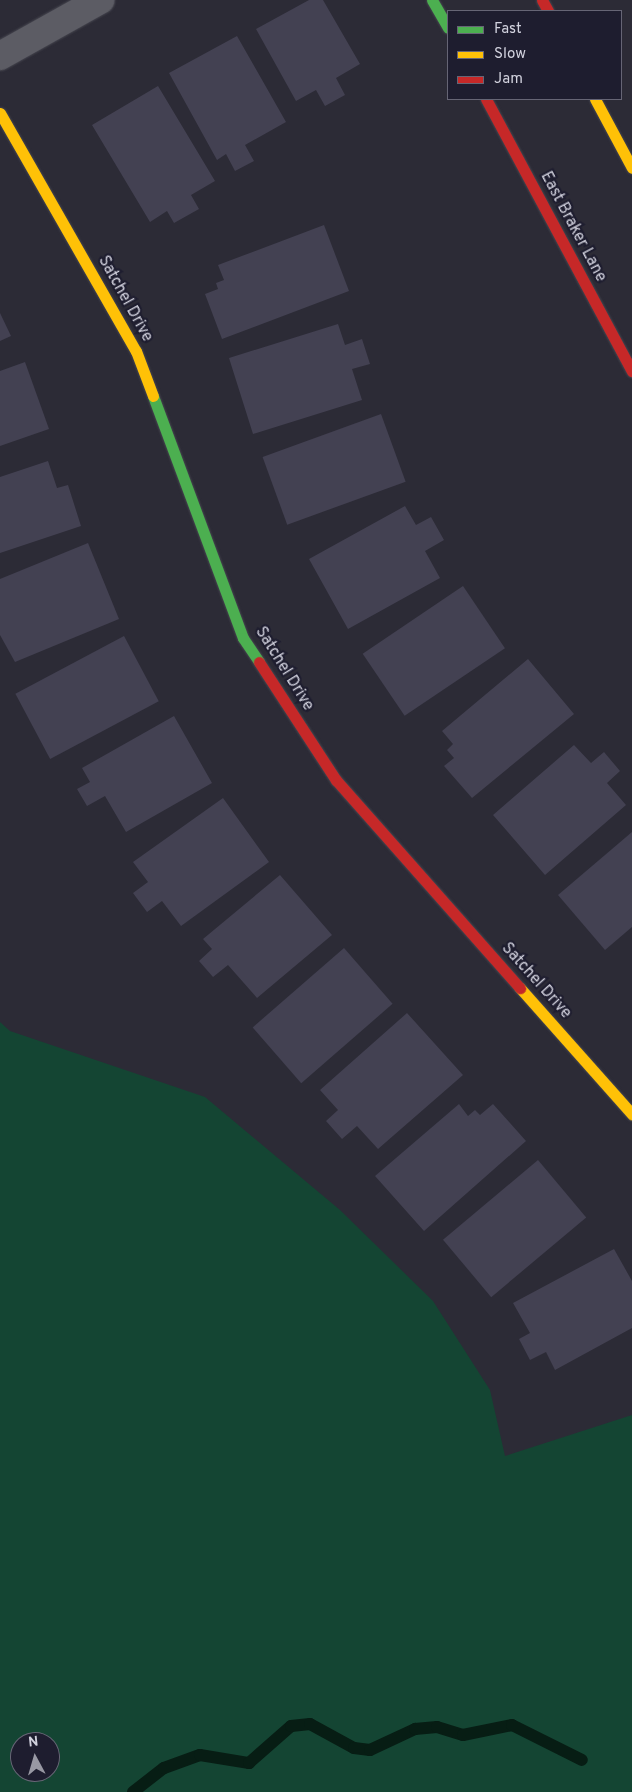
<!DOCTYPE html>
<html>
<head>
<meta charset="utf-8">
<style>
	body { margin:0 }
	#map { position:relative; width:632px; height:1792px; overflow:hidden; background:#2c2b36; font-family:Overpass,sans-serif }
	div>[style] { position:absolute }
	.green>* { inset:0; background:#144533 }
	.stream>* { height:12px; margin:-6px; padding:0 6px; transform-origin:6px; border-radius:6px; background:#071d14 }
	.building>* { inset:0; background:#434152; transform-origin:0 0 }
	.roads { filter:drop-shadow(0 0 1px #46464f) drop-shadow(0 0 1px #46464f) }
	.street>* { height:28px; margin:-14px; padding:0 14px; transform-origin:14px; border-radius:14px; background:#5c5c64 }
	.fast>* { height:11px; margin:-5.5px; padding:0 5.5px; transform-origin:5.5px; border-radius:5.5px; background:#4caf50 }
	.slow>* { height:11px; margin:-5.5px; padding:0 5.5px; transform-origin:5.5px; border-radius:5.5px; background:#ffc107 }
	.jam>* { height:11px; margin:-5.5px; padding:0 5.5px; transform-origin:5.5px; border-radius:5.5px; background:#c62828 }
	span { translate:-50% -50%; white-space:nowrap; text-align:center; line-height:1.15; -webkit-text-stroke:4.5px #1e1d2f; paint-order:stroke }
	.street-label { font-size:16px; color:#d2d2de }
	.legend { position:absolute; left:447px; top:10px; width:175px; height:90px; box-sizing:border-box; background:#1e1d2f; border:1px solid #666575; margin:0; padding:6px 9px; list-style:none; font-size:15px; color:#d2d2de }
	.legend li { display:flex; align-items:center; gap:10px; height:25px }
	.legend b { width:25px; border:1px solid #666575 }
	.north { position:absolute; left:10px; top:1732px; width:50px; height:50px; box-sizing:border-box; background:#1e1d2f; border:1px solid #666575; border-radius:50%; rotate:354deg; font-size:14px; font-weight:700; line-height:20px; text-align:center; color:#d2d2de }
	.north::after { content:''; display:block; margin:auto; width:18px; height:22px; background:#9898a3; clip-path:polygon(50% 0,100% 100%,50% 72%,0 100%) }
</style>
</head>
<body>
<div id="map">
	<div class="green">
		<i style="clip-path:polygon(evenodd,0 1022px,10px 1031px,205px 1097px,340px 1210px,433px 1301px,490px 1390px,505px 1456px,632px 1415px,632px 1792px,0 1792px,0 1022px,20px 1742px,50px 1742px,50px 1772px,20px 1772px,20px 1742px)"></i>
	</div>
	<div class="stream">
		<i style="left:133px;top:1792px;width:39px;rotate:-38deg"></i>
		<i style="left:164px;top:1768px;width:38px;rotate:-20deg"></i>
		<i style="left:200px;top:1755px;width:50px;rotate:9.3deg"></i>
		<i style="left:249px;top:1763px;width:56px;rotate:-41.4deg"></i>
		<i style="left:291px;top:1726px;width:19px;rotate:-6deg"></i>
		<i style="left:310px;top:1724px;width:50px;rotate:28.6deg"></i>
		<i style="left:354px;top:1748px;width:16px;rotate:7deg"></i>
		<i style="left:370px;top:1750px;width:50px;rotate:-25deg"></i>
		<i style="left:415px;top:1729px;width:22px;rotate:-5deg"></i>
		<i style="left:437px;top:1727px;width:27px;rotate:17deg"></i>
		<i style="left:463px;top:1735px;width:50px;rotate:-11.5deg"></i>
		<i style="left:512px;top:1725px;width:78px;rotate:26.6deg"></i>
	</div>
	<div class="building">
		<i style="clip-path:polygon(309px 0,323px 0,360px 64px,336px 78px,345px 95px,325px 106px,316px 90px,296px 101px,256px 29px)"></i>
		<i style="clip-path:polygon(237px 36px,286px 122px,245px 145px,254px 161px,235px 171px,226px 154px,217px 160px,169px 73px)"></i>
		<i style="clip-path:polygon(158px 86px,215px 181px,191px 195px,199px 209px,174px 223px,167px 211px,150px 222px,92px 125px)"></i>
		<i style="clip-path:polygon(324px 225px,349px 291px,222px 339px,205px 294px,218px 289px,216px 283px,224px 280px,218px 265px)"></i>
		<i style="clip-path:polygon(0 313px,11px 336px,0 341px)"></i>
		<i style="clip-path:polygon(338px 324px,345px 345px,362px 339px,370px 364px,352px 369px,362px 400px,253px 434px,229px 358px)"></i>
		<i style="clip-path:polygon(25px 362px,49px 429px,0 446px,0 371px)"></i>
		<i style="left:381px;top:414px;width:72px;height:126px;rotate:70deg"></i>
		<i style="clip-path:polygon(48px 461px,57px 488px,68px 485px,81px 526px,0 553px,0 477px)"></i>
		<i style="clip-path:polygon(405px 506px,416px 525px,431px 517px,444px 540px,425px 551px,440px 578px,348px 629px,309px 559px)"></i>
		<i style="clip-path:polygon(88px 543px,119px 619px,15px 662px,0 635px,0 579px)"></i>
		<i style="left:463px;top:586px;width:75px;height:121px;rotate:56deg"></i>
		<i style="left:124px;top:636px;width:74px;height:123px;rotate:62deg"></i>
		<i style="clip-path:polygon(528px 659px,574px 714px,472px 798px,444px 766px,454px 758px,447px 750px,453px 744px,442px 731px)"></i>
		<i style="clip-path:polygon(174px 716px,212px 783px,126px 832px,105px 796px,87px 806px,77px 789px,90px 782px,82px 768px)"></i>
		<i style="clip-path:polygon(574px 745px,591px 763px,604px 752px,620px 771px,607px 783px,626px 805px,545px 875px,493px 815px)"></i>
		<i style="clip-path:polygon(223px 798px,269px 862px,181px 926px,162px 901px,147px 912px,133px 893px,148px 882px,133px 862px)"></i>
		<i style="clip-path:polygon(632px 832px,632px 927px,605px 950px,558px 895px)"></i>
		<i style="clip-path:polygon(280px 875px,332px 935px,257px 998px,228px 965px,213px 977px,199px 961px,212px 949px,203px 939px)"></i>
		<i style="left:344px;top:948px;width:74px;height:121px;rotate:49deg"></i>
		<i style="clip-path:polygon(407px 1013px,463px 1075px,378px 1149px,357px 1126px,342px 1139px,326px 1121px,338px 1110px,320px 1090px)"></i>
		<i style="clip-path:polygon(459px 1104px,468px 1116px,475px 1110px,480px 1115px,493px 1104px,526px 1141px,424px 1231px,375px 1176px)"></i>
		<i style="left:538px;top:1160px;width:75px;height:124px;rotate:50deg"></i>
		<i style="clip-path:polygon(614px 1249px,632px 1281px,632px 1328px,555px 1370px,546px 1352px,530px 1360px,519px 1339px,530px 1333px,513px 1303px)"></i>
	</div>
	<div class="roads">
		<div class="street">
			<i style="left:0;top:56px;width:115px;rotate:-29.2deg"></i>
		</div>
		<div class="fast">
			<i style="left:432px;top:0;width:32px;rotate:60deg"></i>
			<i style="left:153px;top:396px;width:258px;rotate:69.6deg"></i>
			<i style="left:243px;top:638px;width:29px;rotate:56deg"></i>
		</div>
		<div class="slow">
			<i style="left:595px;top:99px;width:78px;rotate:61.8deg"></i>
			<i style="left:0;top:113px;width:274px;rotate:60.3deg"></i>
			<i style="left:136px;top:351px;width:48px;rotate:69.3deg"></i>
			<i style="left:520px;top:988px;width:169px;rotate:48.4deg"></i>
		</div>
		<div class="jam">
			<i style="left:542px;top:0;width:13px;rotate:61deg"></i>
			<i style="left:486px;top:99px;width:309px;rotate:61.8deg"></i>
			<i style="left:259px;top:662px;width:141px;rotate:56.9deg"></i>
			<i style="left:336px;top:780px;width:278px;rotate:48.5deg"></i>
		</div>
	</div>
	<div class="street-label">
		<span style="left:573px;top:227px;rotate:62deg">East Braker Lane</span>
		<span style="left:125px;top:299px;rotate:61deg">Satchel Drive</span>
		<span style="left:284px;top:669px;rotate:58deg">Satchel Drive</span>
		<span style="left:536px;top:981px;rotate:48deg">Satchel Drive</span>
	</div>
	<ul class="legend">
	<li><b style="height:6px;background:#4caf50"></b>Fast</li>
	<li><b style="height:6px;background:#ffc107"></b>Slow</li>
	<li><b style="height:6px;background:#c62828"></b>Jam</li>
	</ul>
	<div class="north">N</div>
</div>
</body>
</html>
